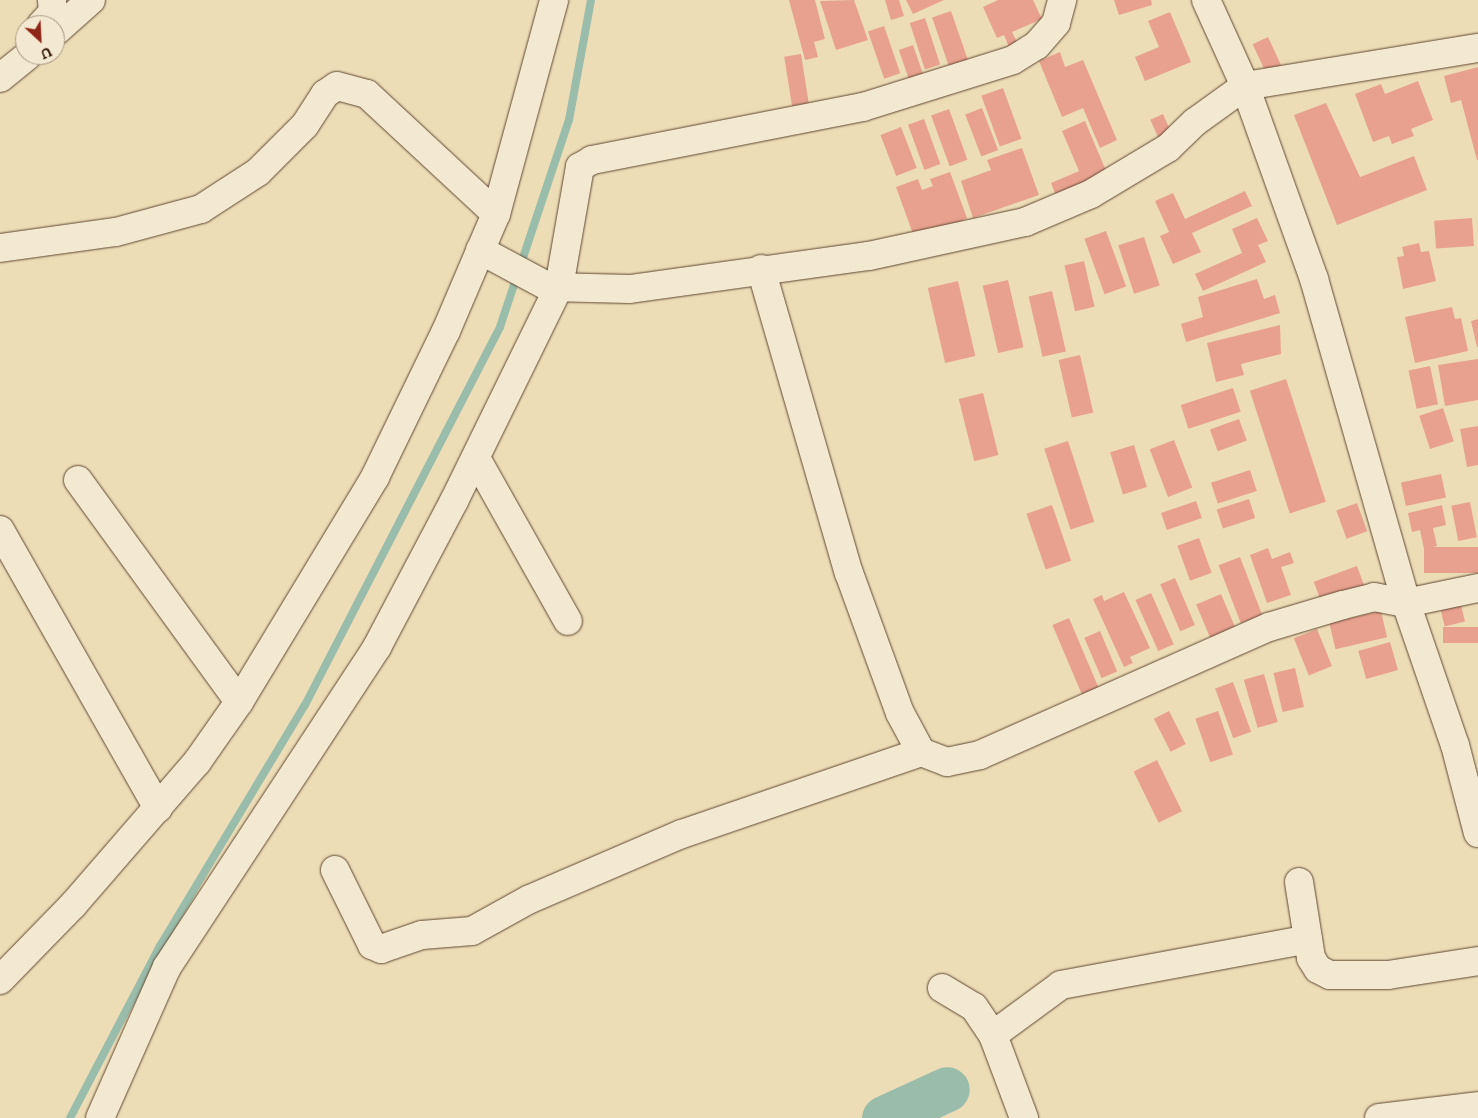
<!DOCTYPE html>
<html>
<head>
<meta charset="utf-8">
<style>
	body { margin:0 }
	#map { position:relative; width:1478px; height:1118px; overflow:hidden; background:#edddb7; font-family:"IM FELL DW Pica",serif }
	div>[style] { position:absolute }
	.stream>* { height:8px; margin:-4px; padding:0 4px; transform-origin:4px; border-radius:4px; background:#9abcaa }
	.river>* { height:45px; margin:-22.5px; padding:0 22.5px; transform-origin:22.5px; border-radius:22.5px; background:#9abcaa }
	.building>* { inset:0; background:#e8a18f; transform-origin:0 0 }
	.roads { filter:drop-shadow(0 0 1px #604832) drop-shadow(0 0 1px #604832) }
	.minor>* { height:28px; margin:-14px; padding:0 14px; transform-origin:14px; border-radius:14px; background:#f3e9d0 }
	span { translate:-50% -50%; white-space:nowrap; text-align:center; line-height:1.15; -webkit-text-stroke:4px #f3e9d0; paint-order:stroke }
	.north { position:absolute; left:15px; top:15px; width:50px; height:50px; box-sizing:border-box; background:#f3e9d0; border:1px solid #a5957f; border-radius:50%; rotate:155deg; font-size:14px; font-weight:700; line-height:20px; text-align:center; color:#311606 }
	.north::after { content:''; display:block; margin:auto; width:18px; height:22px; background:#8f2418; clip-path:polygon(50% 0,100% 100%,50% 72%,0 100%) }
</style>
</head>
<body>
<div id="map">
	<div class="stream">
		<i style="left:70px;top:1118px;width:194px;rotate:-62.4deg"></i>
		<i style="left:160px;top:946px;width:281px;rotate:-59deg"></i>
		<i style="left:305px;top:705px;width:425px;rotate:-62.7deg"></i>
		<i style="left:500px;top:327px;width:218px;rotate:-71.6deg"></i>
		<i style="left:569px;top:120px;width:122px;rotate:-79.6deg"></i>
	</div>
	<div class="river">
		<i style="left:884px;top:1118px;width:69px;rotate:-24.7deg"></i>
	</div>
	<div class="building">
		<i style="clip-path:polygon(789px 0,815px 0,825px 39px,814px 42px,818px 57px,805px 60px)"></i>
		<i style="clip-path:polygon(854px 0,868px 40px,836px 50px,820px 1px)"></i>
		<i style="clip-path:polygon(885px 0,899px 0,904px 16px,891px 20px)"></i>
		<i style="clip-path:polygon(906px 0,944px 0,913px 14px)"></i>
		<i style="clip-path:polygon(998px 0,1033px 0,1042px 19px,1012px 32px,1018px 44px,1009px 47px,1004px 35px,997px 38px,983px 7px)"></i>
		<i style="clip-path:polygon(1114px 0,1151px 0,1152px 5px,1119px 15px)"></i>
		<i style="left:951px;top:11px;width:58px;height:20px;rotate:71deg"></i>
		<i style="clip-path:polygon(1170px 12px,1191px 62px,1145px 81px,1135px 57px,1159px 47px,1148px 21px)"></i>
		<i style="left:925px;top:18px;width:49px;height:16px;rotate:72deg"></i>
		<i style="left:884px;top:26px;width:50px;height:17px;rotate:71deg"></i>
		<i style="left:1268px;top:37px;width:31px;height:17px;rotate:65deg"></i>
		<i style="left:913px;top:45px;width:40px;height:15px;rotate:71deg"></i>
		<i style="clip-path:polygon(1060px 52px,1065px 67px,1083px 60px,1117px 140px,1100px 148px,1083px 108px,1062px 117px,1039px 61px)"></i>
		<i style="left:801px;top:54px;width:50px;height:17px;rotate:81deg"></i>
		<i style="clip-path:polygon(1478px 67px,1478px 160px,1477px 160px,1461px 100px,1451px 103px,1444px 76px)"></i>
		<i style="clip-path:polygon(1418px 81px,1433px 120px,1411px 129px,1414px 136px,1392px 144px,1389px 136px,1373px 142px,1355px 94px,1381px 84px,1385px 94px)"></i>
		<i style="left:1003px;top:88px;width:54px;height:23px;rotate:70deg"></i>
		<i style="clip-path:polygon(1326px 103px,1360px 177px,1414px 156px,1427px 190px,1337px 225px,1294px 115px)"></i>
		<i style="left:982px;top:108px;width:45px;height:18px;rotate:69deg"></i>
		<i style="left:949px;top:109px;width:54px;height:19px;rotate:70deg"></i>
		<i style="left:1163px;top:114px;width:24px;height:14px;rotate:66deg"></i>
		<i style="left:924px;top:119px;width:48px;height:17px;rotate:70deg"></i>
		<i style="clip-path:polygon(1085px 121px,1110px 180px,1058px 201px,1051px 183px,1079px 171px,1062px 131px)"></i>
		<i style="left:901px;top:127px;width:44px;height:22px;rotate:69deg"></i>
		<i style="clip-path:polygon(1022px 148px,1039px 195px,973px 218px,961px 181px,991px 170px,987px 160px)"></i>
		<i style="clip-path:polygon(950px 172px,967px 218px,931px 237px,928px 229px,913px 234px,896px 187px,918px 179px,922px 190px,933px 186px,930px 179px)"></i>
		<i style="clip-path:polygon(1245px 191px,1252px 206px,1192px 233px,1201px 252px,1173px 264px,1160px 236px,1169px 232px,1155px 201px,1173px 193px,1185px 219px)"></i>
		<i style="clip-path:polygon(1257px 218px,1268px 241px,1258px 245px,1266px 262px,1203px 291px,1195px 274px,1242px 253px,1232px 229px)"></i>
		<i style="left:1472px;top:218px;width:28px;height:38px;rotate:86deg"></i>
		<i style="left:1106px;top:231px;width:59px;height:23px;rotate:70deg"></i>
		<i style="left:1144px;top:237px;width:51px;height:27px;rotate:72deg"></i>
		<i style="clip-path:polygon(1419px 243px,1421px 252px,1429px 251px,1436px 281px,1403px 289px,1397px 257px,1404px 256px,1402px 247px)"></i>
		<i style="left:1084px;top:261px;width:47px;height:20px;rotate:77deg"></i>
		<i style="clip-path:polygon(1257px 279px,1264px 299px,1275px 295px,1280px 313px,1186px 342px,1181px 324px,1203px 317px,1198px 297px)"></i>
		<i style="left:1008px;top:280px;width:69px;height:26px;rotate:77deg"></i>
		<i style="left:958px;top:281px;width:77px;height:31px;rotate:77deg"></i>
		<i style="left:1052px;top:291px;width:62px;height:24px;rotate:77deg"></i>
		<i style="clip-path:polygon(1452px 307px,1455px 319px,1461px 318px,1468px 351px,1415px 363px,1405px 317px)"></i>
		<i style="clip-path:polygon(1478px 319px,1478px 347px,1477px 347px,1471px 321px)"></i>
		<i style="clip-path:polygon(1280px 325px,1281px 354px,1241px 364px,1244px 375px,1216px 382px,1207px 343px)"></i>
		<i style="left:1080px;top:355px;width:59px;height:22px;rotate:77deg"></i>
		<i style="clip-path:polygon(1478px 359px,1478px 400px,1445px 406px,1438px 365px)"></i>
		<i style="left:1430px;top:366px;width:39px;height:22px;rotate:78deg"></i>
		<i style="left:1286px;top:379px;width:129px;height:38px;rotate:72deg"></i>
		<i style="left:1233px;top:388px;width:25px;height:55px;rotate:72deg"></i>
		<i style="left:983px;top:393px;width:64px;height:25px;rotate:76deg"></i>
		<i style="left:1443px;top:408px;width:35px;height:25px;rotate:72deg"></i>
		<i style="left:1239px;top:419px;width:23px;height:31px;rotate:70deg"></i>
		<i style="clip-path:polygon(1478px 426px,1478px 465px,1467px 467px,1460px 429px)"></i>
		<i style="left:1174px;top:440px;width:51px;height:26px;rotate:69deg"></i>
		<i style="left:1068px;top:441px;width:85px;height:25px;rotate:72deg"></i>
		<i style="left:1134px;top:445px;width:44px;height:25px;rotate:73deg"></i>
		<i style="left:1250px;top:470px;width:22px;height:41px;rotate:72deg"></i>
		<i style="left:1441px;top:474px;width:24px;height:41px;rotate:78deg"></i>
		<i style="left:1249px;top:499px;width:20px;height:34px;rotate:72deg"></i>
		<i style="left:1196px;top:501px;width:18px;height:37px;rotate:71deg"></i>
		<i style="left:1470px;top:502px;width:36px;height:19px;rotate:79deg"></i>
		<i style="left:1357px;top:503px;width:30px;height:22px;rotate:70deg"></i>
		<i style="left:1052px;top:505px;width:59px;height:27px;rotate:71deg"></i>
		<i style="clip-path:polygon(1442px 505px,1446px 525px,1433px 528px,1437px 546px,1424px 549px,1420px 530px,1412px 532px,1408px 513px)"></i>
		<i style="left:1199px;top:538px;width:37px;height:23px;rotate:70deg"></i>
		<i style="left:1478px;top:547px;width:26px;height:54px;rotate:90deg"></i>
		<i style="clip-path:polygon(1268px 548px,1272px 559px,1290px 552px,1294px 563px,1281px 567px,1291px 595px,1267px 603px,1250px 555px)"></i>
		<i style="left:1240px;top:557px;width:62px;height:23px;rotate:69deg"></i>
		<i style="left:1357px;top:566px;width:27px;height:46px;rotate:70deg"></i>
		<i style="left:1175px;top:578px;width:51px;height:16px;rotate:67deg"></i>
		<i style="clip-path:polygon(1124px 592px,1150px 648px,1130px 657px,1133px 663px,1124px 667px,1093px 599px,1102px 595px,1104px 601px)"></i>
		<i style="left:1151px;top:593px;width:56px;height:17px;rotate:66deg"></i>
		<i style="left:1221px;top:594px;width:43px;height:27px;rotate:67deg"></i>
		<i style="left:1460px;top:601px;width:21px;height:21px;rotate:76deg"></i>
		<i style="left:1381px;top:611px;width:27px;height:53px;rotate:77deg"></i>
		<i style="left:1069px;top:618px;width:76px;height:18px;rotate:67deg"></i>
		<i style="left:1478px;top:627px;width:16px;height:35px;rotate:90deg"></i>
		<i style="left:1317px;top:629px;width:40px;height:25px;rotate:68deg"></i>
		<i style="left:1100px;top:631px;width:44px;height:17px;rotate:67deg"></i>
		<i style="left:1390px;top:642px;width:29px;height:33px;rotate:74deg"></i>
		<i style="left:1295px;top:668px;width:40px;height:22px;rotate:77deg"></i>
		<i style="left:1264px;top:674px;width:50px;height:21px;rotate:74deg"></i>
		<i style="left:1233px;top:682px;width:53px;height:19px;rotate:70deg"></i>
		<i style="left:1169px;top:711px;width:37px;height:17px;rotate:63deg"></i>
		<i style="left:1218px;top:711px;width:46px;height:24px;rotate:71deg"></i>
		<i style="left:1157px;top:760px;width:57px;height:26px;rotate:64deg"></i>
	</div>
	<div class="roads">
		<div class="minor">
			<i style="left:1206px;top:0;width:94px;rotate:65.6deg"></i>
			<i style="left:1245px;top:86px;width:205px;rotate:70.3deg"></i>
			<i style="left:1314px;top:279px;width:337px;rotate:74.1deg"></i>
			<i style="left:1406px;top:603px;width:150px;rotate:71deg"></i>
			<i style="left:1455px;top:745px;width:91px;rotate:75.4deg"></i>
			<i style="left:41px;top:25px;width:18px;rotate:-47deg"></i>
			<i style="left:53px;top:12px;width:12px;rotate:-95deg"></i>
			<i style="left:55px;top:32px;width:48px;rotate:-41.6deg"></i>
			<i style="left:0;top:78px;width:36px;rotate:-39deg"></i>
			<i style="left:0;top:248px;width:117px;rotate:-7.9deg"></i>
			<i style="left:116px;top:232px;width:88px;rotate:-15.1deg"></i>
			<i style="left:201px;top:209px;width:68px;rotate:-33deg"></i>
			<i style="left:258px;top:172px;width:66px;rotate:-45deg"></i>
			<i style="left:305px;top:125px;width:37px;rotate:-57deg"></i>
			<i style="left:325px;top:94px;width:14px;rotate:-34deg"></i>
			<i style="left:337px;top:86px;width:31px;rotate:15deg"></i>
			<i style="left:367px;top:94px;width:176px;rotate:42.9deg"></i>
			<i style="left:480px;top:250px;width:78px;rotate:28.2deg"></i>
			<i style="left:549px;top:287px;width:81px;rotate:1.4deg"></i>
			<i style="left:630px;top:289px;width:241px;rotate:-7.9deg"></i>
			<i style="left:869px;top:256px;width:160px;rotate:-12.3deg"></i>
			<i style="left:1025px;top:222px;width:72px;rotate:-23deg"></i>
			<i style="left:1091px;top:194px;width:90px;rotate:-30.9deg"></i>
			<i style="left:1168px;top:148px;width:37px;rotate:-44deg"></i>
			<i style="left:1195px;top:122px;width:62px;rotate:-35.8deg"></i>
			<i style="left:1245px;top:86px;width:236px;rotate:-9.3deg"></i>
			<i style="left:761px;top:269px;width:316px;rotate:73.9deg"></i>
			<i style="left:849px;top:573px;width:149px;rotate:70deg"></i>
			<i style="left:900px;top:713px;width:44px;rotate:61.7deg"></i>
			<i style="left:921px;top:752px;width:28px;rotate:21deg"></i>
			<i style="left:947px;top:762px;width:34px;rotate:-12deg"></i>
			<i style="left:980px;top:755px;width:316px;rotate:-23.9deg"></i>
			<i style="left:1269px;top:627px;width:77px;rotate:-16.6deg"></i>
			<i style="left:1343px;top:605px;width:32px;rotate:-14deg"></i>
			<i style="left:1374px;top:597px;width:33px;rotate:11deg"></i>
			<i style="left:1406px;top:603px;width:74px;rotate:-11.8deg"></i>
			<i style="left:476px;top:458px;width:187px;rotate:60.6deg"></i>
			<i style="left:78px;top:480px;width:274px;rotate:54deg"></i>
			<i style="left:0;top:530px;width:320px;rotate:60.4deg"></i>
			<i style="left:335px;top:870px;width:84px;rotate:63.7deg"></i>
			<i style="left:372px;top:945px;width:10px;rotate:24deg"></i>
			<i style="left:381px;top:949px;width:43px;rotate:-18.9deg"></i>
			<i style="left:422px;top:935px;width:50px;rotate:-4.6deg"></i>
			<i style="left:472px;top:931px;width:66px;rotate:-28.9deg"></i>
			<i style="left:530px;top:899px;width:165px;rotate:-23.2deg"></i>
			<i style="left:682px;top:834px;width:253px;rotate:-18.9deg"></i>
			<i style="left:1299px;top:882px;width:77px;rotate:81deg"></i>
			<i style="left:1311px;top:958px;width:13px;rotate:58deg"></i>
			<i style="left:1318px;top:969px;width:13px;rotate:27deg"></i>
			<i style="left:1330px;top:975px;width:58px"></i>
			<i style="left:1388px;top:975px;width:91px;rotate:-8.8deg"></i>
			<i style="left:0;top:980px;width:105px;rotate:-45.8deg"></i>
			<i style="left:73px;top:905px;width:189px;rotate:-49.1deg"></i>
			<i style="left:197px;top:762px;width:73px;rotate:-55deg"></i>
			<i style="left:239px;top:702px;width:263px;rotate:-58.8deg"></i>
			<i style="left:375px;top:477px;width:162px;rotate:-64.1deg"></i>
			<i style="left:446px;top:331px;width:127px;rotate:-66.9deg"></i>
			<i style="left:496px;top:214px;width:222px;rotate:-74.8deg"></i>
			<i style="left:942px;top:988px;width:37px;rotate:31deg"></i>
			<i style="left:974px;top:1007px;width:34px;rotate:56deg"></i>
			<i style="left:993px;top:1035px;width:89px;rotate:69.5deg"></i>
			<i style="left:993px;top:1035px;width:84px;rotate:-36.3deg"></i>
			<i style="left:1061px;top:985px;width:251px;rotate:-10.5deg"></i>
			<i style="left:100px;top:1118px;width:165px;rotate:-66.1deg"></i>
			<i style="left:167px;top:967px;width:383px;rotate:-56.7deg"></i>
			<i style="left:377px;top:647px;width:165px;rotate:-62.2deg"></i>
			<i style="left:454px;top:501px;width:238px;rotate:-63.9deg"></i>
			<i style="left:559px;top:287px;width:122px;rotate:-80.1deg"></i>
			<i style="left:580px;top:167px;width:14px;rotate:-30deg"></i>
			<i style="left:592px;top:160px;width:276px;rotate:-11.1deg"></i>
			<i style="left:863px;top:107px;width:157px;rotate:-17.4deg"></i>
			<i style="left:1013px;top:60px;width:28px;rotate:-32deg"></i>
			<i style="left:1037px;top:45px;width:29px;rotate:-49deg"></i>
			<i style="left:1056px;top:23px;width:24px;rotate:-75deg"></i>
			<i style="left:1379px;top:1118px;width:100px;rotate:-6.9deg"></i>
		</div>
	</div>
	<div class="north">U</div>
</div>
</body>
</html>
